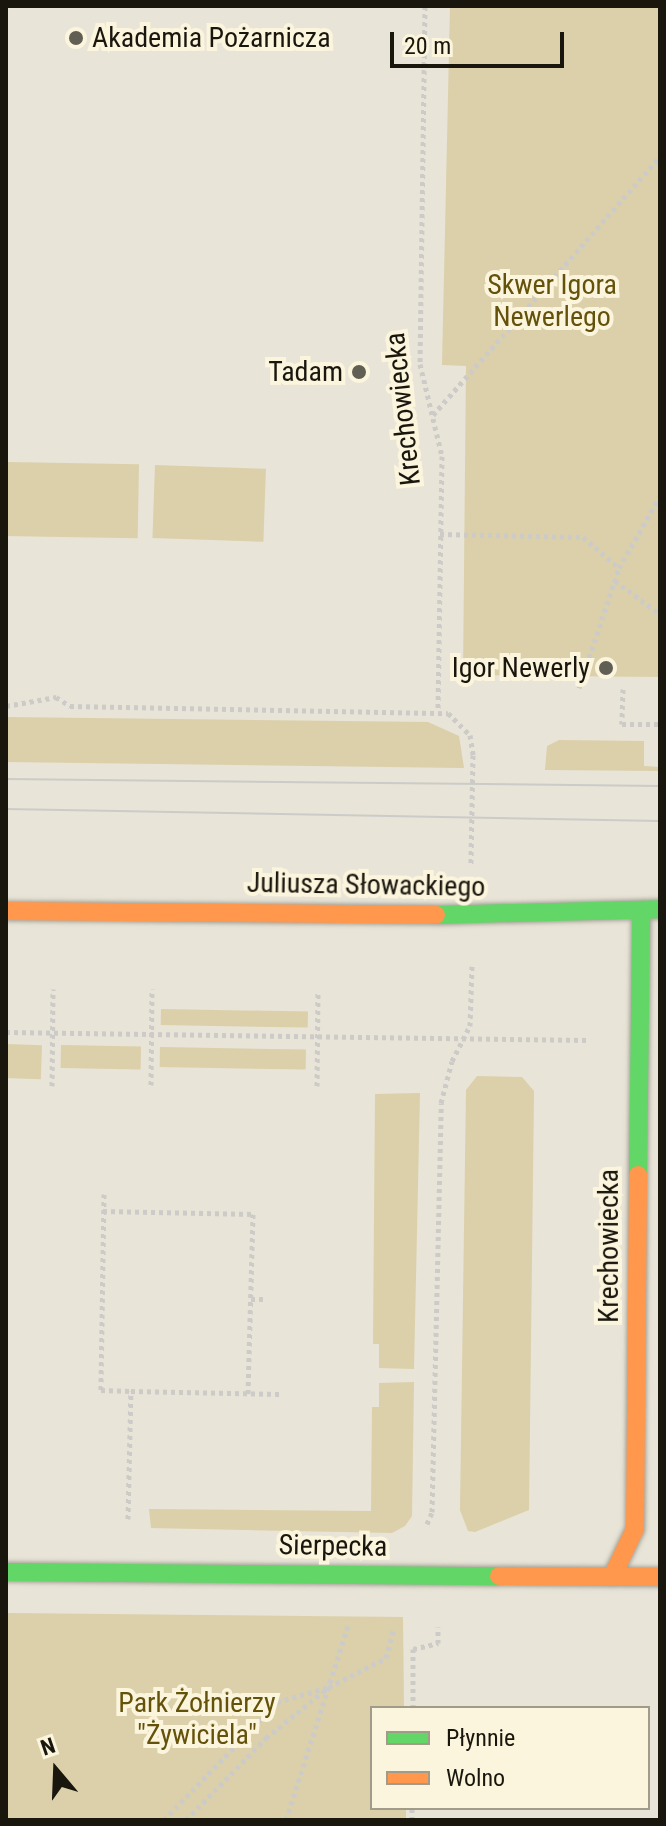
<!DOCTYPE html>
<html>
<head>
<meta charset="utf-8">
<style>
	body { margin:0 }
	#map { position:relative; width:666px; height:1826px; overflow:hidden; background:#e8e4d7; font-family:"Roboto Condensed",sans-serif }
	div>[style] { position:absolute }
	.green>* { inset:0; background:#dbd0aa; transform-origin:0 0 }
	.path>* { height:5px; margin-top:-2.5px; transform-origin:0; background:repeating-linear-gradient(90deg,#cccbc8 0 4px,transparent 0 8px) }
	.roads { filter:drop-shadow(0 0 2px #a7a49a) drop-shadow(0 0 2px #a7a49a) }
	.fast>* { height:18px; margin:-9px; padding:0 9px; transform-origin:9px; border-radius:9px; background:#63d668 }
	.slow>* { height:18px; margin:-9px; padding:0 9px; transform-origin:9px; border-radius:9px; background:#ff974d }
	.tram>* { height:2px; margin:-1px; padding:0 1px; transform-origin:1px; border-radius:1px; background:#cccbc8 }
	.dots>* { width:22px; height:22px; translate:-50% -50%; box-sizing:border-box; border:4px solid #fcf5dd; border-radius:50% }
	span { translate:-50% -50%; white-space:nowrap; text-align:center; line-height:1.15; -webkit-text-stroke:8px #fcf5dd; paint-order:stroke }
	.poi-label { font-size:28px; color:#19160e }
	.left { translate:0 -50%; text-align:left }
	.right { translate:-100% -50%; text-align:right }
	.park-label { font-size:28px; color:#64520a }
	.street-label { font-size:28px; color:#19160e }
	.frame { position:absolute; inset:0; border:8px solid #19160e; pointer-events:none }
	.legend { position:absolute; left:370px; top:1706px; width:280px; height:104px; box-sizing:border-box; background:#fcf5dd; border:2px solid #a19c8a; margin:0; padding:10px 14px; list-style:none; font-size:24px; color:#19160e }
	.legend li { display:flex; align-items:center; gap:16px; height:40px }
	.legend b { width:40px; border:2px solid #a19c8a }
	.north { position:absolute; left:16px; top:1730px; width:80px; height:80px; -webkit-text-stroke:6px #fcf5dd; paint-order:stroke; rotate:341deg; font-size:22px; font-weight:700; line-height:32px; text-align:center; color:#19160e }
	.north::after { content:''; display:block; margin:auto; width:28px; height:36px; background:#19160e; clip-path:polygon(50% 0,100% 100%,50% 72%,0 100%) }
	.scale { position:absolute; left:390px; top:32px; width:174px; height:36px; box-sizing:border-box; border:4px solid #19160e; border-top:0; padding-left:10px; font-size:24px; line-height:28px; white-space:nowrap; color:#19160e; -webkit-text-stroke:6px #fcf5dd; paint-order:stroke }
</style>
</head>
<body>
<div id="map">
	<div class="green">
		<i style="clip-path:polygon(450px 6px,660px 6px,660px 677px,463px 675px,466px 366px,442px 365px)"></i>
		<i style="left:6px;top:462px;width:133px;height:74px;rotate:1deg"></i>
		<i style="left:155px;top:465px;width:111px;height:73px;rotate:2deg"></i>
		<i style="clip-path:polygon(6px 717px,428px 722px,459px 736px,464px 768px,6px 762px)"></i>
		<i style="clip-path:polygon(559px 740px,644px 741px,644px 766px,660px 767px,660px 771px,545px 770px,547px 746px)"></i>
		<i style="left:161px;top:1009px;width:147px;height:16px;rotate:1deg"></i>
		<i style="left:6px;top:1044px;width:36px;height:34px;rotate:2deg"></i>
		<i style="left:61px;top:1045px;width:80px;height:23px;rotate:1deg"></i>
		<i style="left:160px;top:1047px;width:146px;height:20px;rotate:1deg"></i>
		<i style="clip-path:polygon(477px 1076px,522px 1077px,534px 1091px,529px 1510px,475px 1532px,468px 1531px,460px 1510px,466px 1090px)"></i>
		<i style="clip-path:polygon(420px 1093px,414px 1369px,379px 1368px,379px 1344px,373px 1344px,375px 1094px)"></i>
		<i style="clip-path:polygon(414px 1382px,412px 1516px,405px 1526px,392px 1533px,151px 1528px,149px 1509px,371px 1511px,372px 1407px,379px 1407px,379px 1383px)"></i>
		<i style="clip-path:polygon(6px 1613px,403px 1617px,404px 1708px,372px 1708px,372px 1808px,406px 1808px,406px 1820px,6px 1820px)"></i>
	</div>
	<div class="path">
		<i style="left:425px;top:6px;width:358px;rotate:90.8deg"></i>
		<i style="left:420px;top:364px;width:95px;rotate:76.6deg"></i>
		<i style="left:442px;top:456px;width:254px;rotate:90.9deg"></i>
		<i style="left:433px;top:415px;width:344px;rotate:-48.7deg"></i>
		<i style="left:440px;top:534px;width:143px;rotate:1.2deg"></i>
		<i style="left:583px;top:537px;width:48px;rotate:40.7deg"></i>
		<i style="left:615px;top:581px;width:56px;rotate:36.3deg"></i>
		<i style="left:579px;top:688px;width:126px;rotate:-71.6deg"></i>
		<i style="left:619px;top:568px;width:83px;rotate:-60.3deg"></i>
		<i style="left:623px;top:689px;width:35px;rotate:92deg"></i>
		<i style="left:622px;top:724px;width:38px"></i>
		<i style="left:6px;top:706px;width:51px;rotate:-10.2deg"></i>
		<i style="left:56px;top:697px;width:17px;rotate:33deg"></i>
		<i style="left:70px;top:706px;width:378px;rotate:1.1deg"></i>
		<i style="left:448px;top:713px;width:31px;rotate:45deg"></i>
		<i style="left:470px;top:735px;width:20px;rotate:81deg"></i>
		<i style="left:473px;top:755px;width:109px;rotate:91.1deg"></i>
		<i style="left:6px;top:1032px;width:583px;rotate:0.79deg"></i>
		<i style="left:151px;top:1085px;width:96px;rotate:-89.4deg"></i>
		<i style="left:52px;top:1086px;width:97px;rotate:-89.4deg"></i>
		<i style="left:317px;top:1086px;width:93px;rotate:-89.4deg"></i>
		<i style="left:104px;top:1194px;width:196px;rotate:90.9deg"></i>
		<i style="left:101px;top:1390px;width:30px;rotate:2deg"></i>
		<i style="left:103px;top:1211px;width:150px;rotate:1.1deg"></i>
		<i style="left:253px;top:1214px;width:180px;rotate:91.6deg"></i>
		<i style="left:251px;top:1299px;width:15px"></i>
		<i style="left:128px;top:1519px;width:128px;rotate:-88.7deg"></i>
		<i style="left:131px;top:1391px;width:148px;rotate:1.2deg"></i>
		<i style="left:427px;top:1524px;width:13px;rotate:-67deg"></i>
		<i style="left:432px;top:1512px;width:409px;rotate:-88.7deg"></i>
		<i style="left:441px;top:1103px;width:43px;rotate:-75.3deg"></i>
		<i style="left:452px;top:1061px;width:39px;rotate:-63deg"></i>
		<i style="left:470px;top:1026px;width:60px;rotate:-88.1deg"></i>
		<i style="left:413px;top:1708px;width:59px;rotate:-90deg"></i>
		<i style="left:413px;top:1649px;width:26px;rotate:-13deg"></i>
		<i style="left:438px;top:1643px;width:16px;rotate:-90deg"></i>
		<i style="left:164px;top:1820px;width:163px;rotate:-46.2deg"></i>
		<i style="left:277px;top:1702px;width:54px;rotate:-16.1deg"></i>
		<i style="left:329px;top:1687px;width:64px;rotate:-27deg"></i>
		<i style="left:386px;top:1658px;width:31px;rotate:-75deg"></i>
		<i style="left:186px;top:1820px;width:115px;rotate:-45.7deg"></i>
		<i style="left:266px;top:1738px;width:76px;rotate:-39.1deg"></i>
		<i style="left:286px;top:1820px;width:204px;rotate:-72.3deg"></i>
		<i style="left:412px;top:1820px;width:12px;rotate:-90deg"></i>
	</div>
	<div class="roads">
		<div class="fast">
			<i style="left:436px;top:915px;width:224px;rotate:-1.5deg"></i>
			<i style="left:638px;top:1175px;width:264px;rotate:-89.3deg"></i>
			<i style="left:6px;top:1572px;width:493px;rotate:0.5deg"></i>
		</div>
		<div class="slow">
			<i style="left:6px;top:911px;width:430px;rotate:0.5deg"></i>
			<i style="left:499px;top:1576px;width:161px;rotate:0.4deg"></i>
			<i style="left:612px;top:1577px;width:53px;rotate:-64.4deg"></i>
			<i style="left:635px;top:1529px;width:354px;rotate:-89.5deg"></i>
		</div>
	</div>
	<div class="tram">
		<i style="left:6px;top:779px;width:654px;rotate:0.61deg"></i>
		<i style="left:6px;top:809px;width:654px;rotate:1.05deg"></i>
	</div>
	<div class="dots">
		<i style="left:76px;top:38px;background:#615e54"></i>
		<i style="left:359px;top:372px;background:#615e54"></i>
		<i style="left:606px;top:668px;background:#615e54"></i>
	</div>
	<div class="poi-label">
		<span class="left" style="left:92px;top:38px">Akademia Pożarnicza</span>
		<span class="right" style="left:343px;top:372px">Tadam</span>
		<span class="right" style="left:590px;top:668px">Igor Newerly</span>
	</div>
	<div class="park-label">
		<span style="left:552px;top:301px">Skwer Igora<br>Newerlego</span>
		<span style="left:197px;top:1719px">Park Żołnierzy<br>"Żywiciela"</span>
	</div>
	<div class="street-label">
		<span style="left:403px;top:409px;rotate:-96deg">Krechowiecka</span>
		<span style="left:366px;top:885px;rotate:1deg">Juliusza Słowackiego</span>
		<span style="left:609px;top:1246px;rotate:-90deg">Krechowiecka</span>
		<span style="left:333px;top:1546px;rotate:1deg">Sierpecka</span>
	</div>
	<div class="frame"></div>
	<ul class="legend">
	<li><b style="height:10px;background:#63d668"></b>Płynnie</li>
	<li><b style="height:10px;background:#ff974d"></b>Wolno</li>
	</ul>
	<div class="north">N</div>
	<div class="scale">20 m</div>
</div>
</body>
</html>
